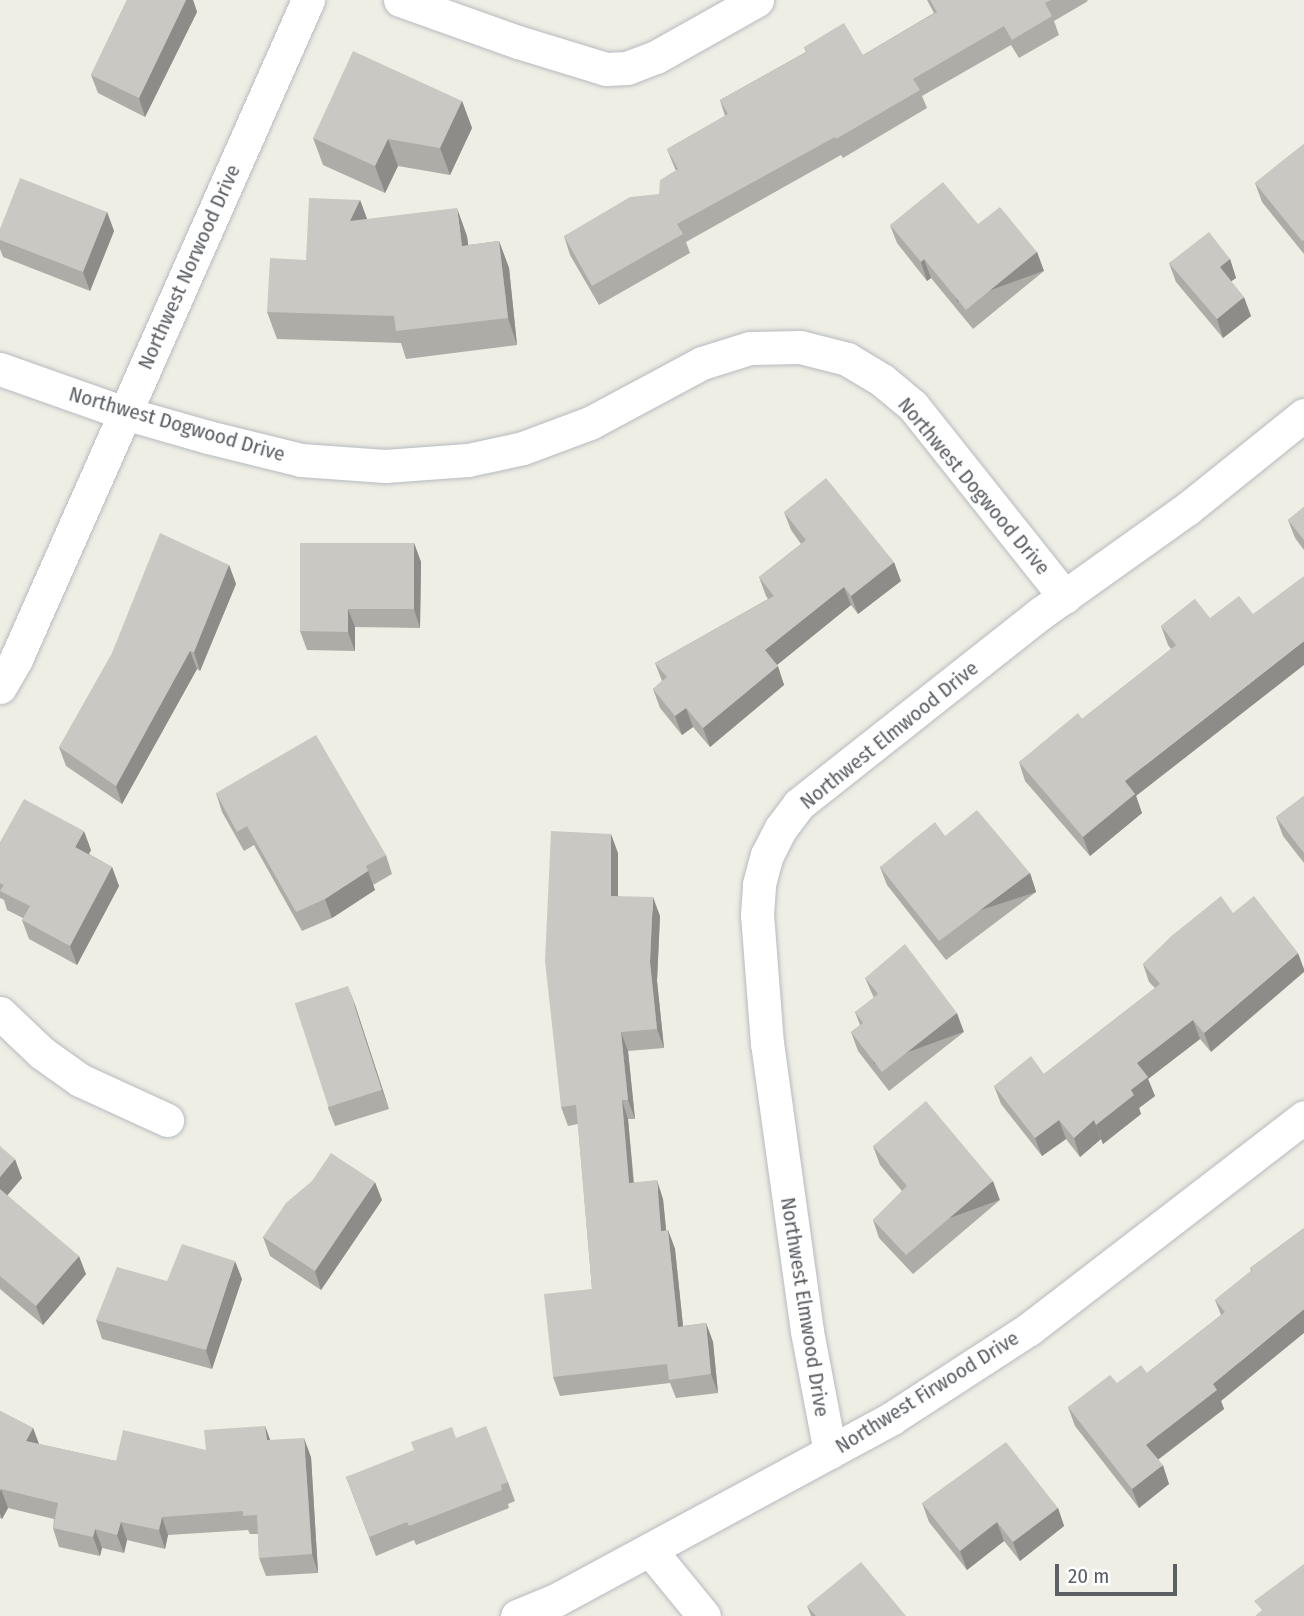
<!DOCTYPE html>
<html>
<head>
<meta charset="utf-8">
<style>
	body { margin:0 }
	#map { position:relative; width:1304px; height:1616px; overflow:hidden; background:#efeee5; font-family:"Fira Sans Condensed",sans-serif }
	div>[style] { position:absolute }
	.roads { filter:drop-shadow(0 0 2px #b7babf) drop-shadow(0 0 2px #b7babf) }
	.minor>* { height:33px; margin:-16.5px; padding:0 16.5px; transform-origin:16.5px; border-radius:16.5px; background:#fff }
	.wall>* { inset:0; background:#aeaca7 }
	.shaded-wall>* { inset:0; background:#8d8c88; transform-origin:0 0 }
	.building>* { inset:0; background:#cac8c2; transform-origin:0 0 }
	span { translate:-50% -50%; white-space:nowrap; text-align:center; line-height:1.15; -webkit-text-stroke:6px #fff; paint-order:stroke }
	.street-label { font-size:21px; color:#5c6065 }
	.scale { position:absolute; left:1055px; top:1564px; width:122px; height:32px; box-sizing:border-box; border:4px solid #5c6065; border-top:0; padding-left:9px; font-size:21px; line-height:24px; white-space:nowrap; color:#5c6065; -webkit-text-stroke:5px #fff; paint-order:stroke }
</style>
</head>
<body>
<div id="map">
	<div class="roads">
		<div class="minor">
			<i style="left:400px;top:0;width:125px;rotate:19.6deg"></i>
			<i style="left:518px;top:42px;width:92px;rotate:17.1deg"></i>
			<i style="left:606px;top:69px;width:21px;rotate:-3deg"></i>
			<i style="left:627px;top:68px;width:31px;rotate:-21deg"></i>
			<i style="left:656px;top:57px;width:116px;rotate:-29.4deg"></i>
			<i style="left:0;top:369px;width:132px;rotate:19.5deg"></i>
			<i style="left:124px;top:413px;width:87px;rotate:15.9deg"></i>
			<i style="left:208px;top:437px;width:96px;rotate:13.9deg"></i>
			<i style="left:301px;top:460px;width:84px;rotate:4.1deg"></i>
			<i style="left:385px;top:466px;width:83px;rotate:-4.1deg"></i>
			<i style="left:468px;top:460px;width:56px;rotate:-12.3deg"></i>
			<i style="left:523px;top:448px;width:72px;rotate:-20.5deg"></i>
			<i style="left:590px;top:423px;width:127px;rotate:-28.2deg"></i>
			<i style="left:702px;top:363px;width:50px;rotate:-17.4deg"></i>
			<i style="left:750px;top:348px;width:50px;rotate:-1.1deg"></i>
			<i style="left:800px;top:347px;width:49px;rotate:14.3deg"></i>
			<i style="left:847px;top:359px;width:41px;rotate:31deg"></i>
			<i style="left:882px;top:380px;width:40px;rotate:40deg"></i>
			<i style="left:913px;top:406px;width:244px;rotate:51.5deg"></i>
			<i style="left:0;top:687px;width:32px;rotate:-60deg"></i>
			<i style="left:16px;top:659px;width:721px;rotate:-66.1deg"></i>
			<i style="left:0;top:1013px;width:58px;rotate:43.6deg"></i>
			<i style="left:42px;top:1053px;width:47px;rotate:35.4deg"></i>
			<i style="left:80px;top:1080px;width:96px;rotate:24.7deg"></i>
			<i style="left:830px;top:1452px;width:123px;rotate:-100.8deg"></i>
			<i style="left:807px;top:1331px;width:290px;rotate:-97.9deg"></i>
			<i style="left:767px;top:1044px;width:129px;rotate:-94.4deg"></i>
			<i style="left:757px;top:915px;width:31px;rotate:-86deg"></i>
			<i style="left:759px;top:884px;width:30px;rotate:-75deg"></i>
			<i style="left:767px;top:855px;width:30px;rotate:-63deg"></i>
			<i style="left:781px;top:828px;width:30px;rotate:-53deg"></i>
			<i style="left:799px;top:804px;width:308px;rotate:-38.3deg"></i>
			<i style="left:1041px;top:613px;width:179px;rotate:-35.5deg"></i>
			<i style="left:1187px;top:509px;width:150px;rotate:-38.8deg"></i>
			<i style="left:650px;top:1550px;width:85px;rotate:50.7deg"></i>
			<i style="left:517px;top:1616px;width:42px;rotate:-22.3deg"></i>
			<i style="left:556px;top:1600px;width:382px;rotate:-28.4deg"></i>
			<i style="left:892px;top:1418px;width:163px;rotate:-33deg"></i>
			<i style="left:1029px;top:1329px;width:347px;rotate:-37.6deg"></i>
		</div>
	</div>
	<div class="wall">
		<i style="clip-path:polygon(127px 0,193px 0,197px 12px,145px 117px,98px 93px,91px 75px)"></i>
		<i style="clip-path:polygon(927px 0,1087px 0,1088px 1px,1054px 21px,1059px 35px,1019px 58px,1011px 45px,922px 96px,927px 108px,843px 158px,841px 155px,686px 242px,690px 253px,599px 305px,570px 255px,564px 236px,659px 194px,676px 171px,667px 149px,725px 116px,720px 100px,806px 52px,804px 47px,863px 55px,934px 13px)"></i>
		<i style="clip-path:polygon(462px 101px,472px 128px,450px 175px,398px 166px,385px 193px,323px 165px,313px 138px)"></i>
		<i style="clip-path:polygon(1304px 144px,1304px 254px,1262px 202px,1255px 183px)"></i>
		<i style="clip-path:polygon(360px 200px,367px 219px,467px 236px,468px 245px,499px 241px,509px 268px,517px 345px,406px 359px,401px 343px,277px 339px,267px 312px)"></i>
		<i style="clip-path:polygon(107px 212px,114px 231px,90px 291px,3px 257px,0 249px,0 229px)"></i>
		<i style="clip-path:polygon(978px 224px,1037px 252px,1044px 271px,973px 329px,931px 278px,927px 281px,897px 243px,890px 225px)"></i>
		<i style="clip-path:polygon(1230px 259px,1236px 278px,1231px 281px,1251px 316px,1223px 338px,1176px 282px,1169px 263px)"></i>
		<i style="clip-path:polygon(1304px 507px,1304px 550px,1295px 538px,1288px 520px)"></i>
		<i style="clip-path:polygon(784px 512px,901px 581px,858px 614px,851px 605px,777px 665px,784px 685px,710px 747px,693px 727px,682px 735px,660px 708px,653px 689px,662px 681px,655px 663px,768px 599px,766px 596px,759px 577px,801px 544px,791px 530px)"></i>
		<i style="clip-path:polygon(414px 543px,421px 562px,420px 628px,355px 627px,355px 651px,307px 650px,300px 631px)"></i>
		<i style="clip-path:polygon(229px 565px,236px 584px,200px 671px,197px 669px,122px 804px,66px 766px,59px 747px)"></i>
		<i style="clip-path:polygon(1195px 599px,1136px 796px,1142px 813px,1090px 856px,1025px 781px,1019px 762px,1082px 719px,1171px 649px,1168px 645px,1161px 626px)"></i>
		<i style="clip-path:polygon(216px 793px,386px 855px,392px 874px,373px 885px,375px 890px,332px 918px,302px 931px,254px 845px,244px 851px,222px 812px)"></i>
		<i style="clip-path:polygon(1304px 796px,1304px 863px,1283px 836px,1276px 817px)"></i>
		<i style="clip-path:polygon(945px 836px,1030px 873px,1036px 892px,946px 960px,887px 885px,880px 867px)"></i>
		<i style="clip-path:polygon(0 842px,91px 850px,89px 854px,112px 867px,119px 886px,77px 965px,29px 939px,22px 920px,23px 918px,7px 910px,4px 900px,0 898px)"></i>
		<i style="clip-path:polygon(618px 853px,618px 896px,660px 916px,657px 981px,664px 1048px,628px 1051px,635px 1119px,628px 1119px,634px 1182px,663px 1199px,666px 1230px,668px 1230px,675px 1249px,683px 1326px,706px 1323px,713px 1342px,718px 1393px,676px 1398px,670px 1383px,560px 1396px,553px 1377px,592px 1289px,578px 1124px,568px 1126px,561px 1107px)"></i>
		<i style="clip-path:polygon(1174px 934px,1211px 1052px,1200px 1039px,1148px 1079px,1155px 1096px,1139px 1108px,1141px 1114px,1103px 1144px,1101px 1139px,1080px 1157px,1066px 1139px,1042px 1156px,1001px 1104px,994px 1086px,1044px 1074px,1155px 988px,1149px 982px,1143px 964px)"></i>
		<i style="clip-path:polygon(865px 978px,964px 1032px,889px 1091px,858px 1051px,851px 1032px,860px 1025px,855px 1012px,874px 998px)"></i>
		<i style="clip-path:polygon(355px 1005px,389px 1109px,335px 1126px,328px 1108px)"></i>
		<i style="clip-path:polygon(0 1146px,22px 1178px,7px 1195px,86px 1274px,43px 1325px,0 1289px)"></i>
		<i style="clip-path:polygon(873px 1146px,1000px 1200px,913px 1274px,879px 1238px,873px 1220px,902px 1191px,880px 1165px)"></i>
		<i style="clip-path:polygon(382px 1200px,321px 1290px,270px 1256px,263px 1237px)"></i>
		<i style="clip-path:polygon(1304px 1228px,1221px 1401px,1224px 1409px,1158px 1460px,1169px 1484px,1139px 1508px,1075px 1426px,1068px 1407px,1117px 1383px,1147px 1373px,1221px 1315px,1215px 1300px,1251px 1271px,1250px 1268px)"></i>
		<i style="clip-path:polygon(242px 1279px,212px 1369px,102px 1339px,96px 1320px,167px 1281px)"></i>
		<i style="clip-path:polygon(0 1411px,33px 1428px,39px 1444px,116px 1461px,206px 1450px,265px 1426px,270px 1440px,311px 1457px,318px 1573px,266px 1576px,259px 1558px,258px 1534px,250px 1534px,248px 1530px,168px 1535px,165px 1549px,127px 1540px,124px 1553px,102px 1548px,100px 1556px,59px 1547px,53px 1528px,54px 1519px,8px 1508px,2px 1519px,0 1518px)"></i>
		<i style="clip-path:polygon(456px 1438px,508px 1482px,515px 1501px,508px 1504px,509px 1508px,416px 1545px,414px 1540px,376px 1556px,346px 1477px)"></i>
		<i style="clip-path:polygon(922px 1503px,1058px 1508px,1064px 1526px,1020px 1561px,1004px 1541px,967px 1570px,929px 1522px)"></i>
		<i style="clip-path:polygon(807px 1606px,906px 1616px,811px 1616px)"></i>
	</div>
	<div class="shaded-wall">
		<i style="clip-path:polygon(186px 0,193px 0,197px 12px,145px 117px,139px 98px)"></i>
		<i style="clip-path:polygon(462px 101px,472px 128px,450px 175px,440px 148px)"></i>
		<i style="clip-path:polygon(388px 139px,398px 166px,385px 193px,375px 166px)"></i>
		<i style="clip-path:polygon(360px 200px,370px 227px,350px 221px)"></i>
		<i style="clip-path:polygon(457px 208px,467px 236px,472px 273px,462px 246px)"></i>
		<i style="clip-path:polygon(107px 212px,114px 231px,90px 291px,83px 272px)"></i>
		<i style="clip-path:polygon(499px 241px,509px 268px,517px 345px,508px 318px)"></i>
		<i style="left:1037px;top:252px;width:20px;height:92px;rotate:70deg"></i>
		<i style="clip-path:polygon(924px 259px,931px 278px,927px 281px,921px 262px)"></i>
		<i style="clip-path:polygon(1230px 259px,1236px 278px,1226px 285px,1220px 267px)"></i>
		<i style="clip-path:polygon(1244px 297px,1251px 316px,1223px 338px,1217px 319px)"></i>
		<i style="clip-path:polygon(414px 543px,421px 562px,420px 628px,414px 609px)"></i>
		<i style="clip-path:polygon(894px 562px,901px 581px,858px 614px,851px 596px)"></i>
		<i style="clip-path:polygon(229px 565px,236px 584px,200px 671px,194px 652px)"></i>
		<i style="clip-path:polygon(844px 587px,851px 605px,772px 669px,765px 650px)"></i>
		<i style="clip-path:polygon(348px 609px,355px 627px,355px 651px,348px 632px)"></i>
		<i style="clip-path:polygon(1304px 641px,1304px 665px,1136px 796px,1142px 813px,1090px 856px,1083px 837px,1125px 781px)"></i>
		<i style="clip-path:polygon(190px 651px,197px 669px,122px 804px,116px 786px)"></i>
		<i style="clip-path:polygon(778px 666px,784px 685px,710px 747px,703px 728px)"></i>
		<i style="clip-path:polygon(686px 708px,693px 727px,682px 735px,675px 716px)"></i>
		<i style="clip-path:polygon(84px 831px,91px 850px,82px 866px,75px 847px)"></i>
		<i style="clip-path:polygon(611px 834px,618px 853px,618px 915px,611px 896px)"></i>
		<i style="clip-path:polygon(112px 867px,119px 886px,77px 965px,70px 946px)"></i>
		<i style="clip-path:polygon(368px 871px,375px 890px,332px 918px,325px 899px)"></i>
		<i style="left:1030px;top:873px;width:20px;height:114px;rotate:72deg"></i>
		<i style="clip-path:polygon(653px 897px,660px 916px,657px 981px,664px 1048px,657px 1029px,650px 962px)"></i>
		<i style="clip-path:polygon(1298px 953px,1304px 969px,1304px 972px,1211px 1052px,1204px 1033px)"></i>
		<i style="clip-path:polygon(348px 986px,355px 1005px,389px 1109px,382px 1090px)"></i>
		<i style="left:957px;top:1013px;width:20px;height:95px;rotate:70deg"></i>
		<i style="clip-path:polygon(1193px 1020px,1200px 1039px,1148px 1079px,1155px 1096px,1139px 1108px,1141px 1114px,1103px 1144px,1096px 1125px,1131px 1090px,1137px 1063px)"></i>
		<i style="clip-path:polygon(621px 1032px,628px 1051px,635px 1119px,628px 1100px)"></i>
		<i style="clip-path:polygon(622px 1100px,628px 1119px,635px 1201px,629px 1183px)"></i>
		<i style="clip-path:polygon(1059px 1120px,1066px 1139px,1042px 1156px,1035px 1138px)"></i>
		<i style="clip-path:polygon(1094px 1120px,1101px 1139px,1080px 1157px,1074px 1138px)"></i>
		<i style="clip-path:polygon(15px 1159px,22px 1178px,1px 1203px,0 1200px,0 1177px)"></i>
		<i style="clip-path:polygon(657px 1180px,663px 1199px,668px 1249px,661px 1231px)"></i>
		<i style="left:993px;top:1181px;width:20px;height:114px;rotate:70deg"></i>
		<i style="clip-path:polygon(375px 1182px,382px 1200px,321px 1290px,315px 1271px)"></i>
		<i style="clip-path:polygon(668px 1230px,675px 1249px,685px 1345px,678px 1327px)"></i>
		<i style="clip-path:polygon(79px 1256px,86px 1274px,43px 1325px,36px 1306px)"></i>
		<i style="clip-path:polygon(235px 1261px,242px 1279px,212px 1369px,206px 1350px)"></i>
		<i style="clip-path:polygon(1304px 1309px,1304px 1333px,1221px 1401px,1224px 1409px,1153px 1463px,1146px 1445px,1213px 1384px)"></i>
		<i style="clip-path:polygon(706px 1323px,713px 1342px,718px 1393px,711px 1374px)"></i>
		<i style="clip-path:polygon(265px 1426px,272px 1445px,267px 1440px)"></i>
		<i style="clip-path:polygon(33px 1428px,40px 1447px,26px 1441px)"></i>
		<i style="clip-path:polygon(304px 1438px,311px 1457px,318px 1573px,312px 1554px)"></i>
		<i style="clip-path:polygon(1163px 1465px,1169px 1484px,1139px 1508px,1132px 1489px)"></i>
		<i style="clip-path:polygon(1px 1489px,8px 1508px,2px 1519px,0 1513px,0 1491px)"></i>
		<i style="clip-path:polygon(1058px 1508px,1064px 1526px,1020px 1561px,1013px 1542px)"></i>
		<i style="clip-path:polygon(162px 1517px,168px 1535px,165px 1549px,159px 1530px)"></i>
		<i style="clip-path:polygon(121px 1522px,127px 1540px,124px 1553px,117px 1535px)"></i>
		<i style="clip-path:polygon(997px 1522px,1004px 1541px,967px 1570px,960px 1551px)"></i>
		<i style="clip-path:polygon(95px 1529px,102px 1548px,100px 1556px,93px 1537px)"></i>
	</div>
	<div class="building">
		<i style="clip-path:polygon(127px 0,186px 0,139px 98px,91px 75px)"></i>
		<i style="clip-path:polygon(930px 0,1051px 0,1045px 3px,1052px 16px,1012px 40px,1004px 26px,913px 79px,920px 90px,836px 139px,835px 137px,677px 224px,683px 234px,592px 286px,564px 236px,630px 197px,659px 194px,660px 180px,678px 169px,667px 149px,728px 114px,720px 100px,807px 52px,804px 47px,844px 23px,863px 55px,937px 12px)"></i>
		<i style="clip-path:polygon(353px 51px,462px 101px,440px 148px,388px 139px,375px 166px,313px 138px)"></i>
		<i style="clip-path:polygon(1304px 144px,1304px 240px,1302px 241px,1255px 183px)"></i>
		<i style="clip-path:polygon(20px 178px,107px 212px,83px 272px,0 240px,0 229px)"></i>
		<i style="clip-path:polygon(943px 182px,978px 224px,1000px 207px,1037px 252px,966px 310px,924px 259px,921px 262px,890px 225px)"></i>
		<i style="clip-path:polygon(309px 198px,360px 200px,350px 221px,457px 208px,462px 246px,499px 241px,508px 318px,396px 331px,394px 316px,267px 312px,270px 258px,306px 260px)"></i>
		<i style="clip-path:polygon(1209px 232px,1230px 259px,1220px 267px,1244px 297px,1217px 319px,1169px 263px)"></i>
		<i style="clip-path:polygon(826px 478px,894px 562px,851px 596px,844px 587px,765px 650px,778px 666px,703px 728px,686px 708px,675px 716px,653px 689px,667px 677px,655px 663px,774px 596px,759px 577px,806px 540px,784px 512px)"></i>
		<i style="clip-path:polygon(1304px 507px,1304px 540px,1288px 520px)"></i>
		<i style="clip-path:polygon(160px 533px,229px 565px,194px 652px,190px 651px,116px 786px,59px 747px,112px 653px)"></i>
		<i style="clip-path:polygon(300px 543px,414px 543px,414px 609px,348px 609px,348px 632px,300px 631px)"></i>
		<i style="clip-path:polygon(1304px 576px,1304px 641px,1125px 781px,1135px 794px,1083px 837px,1019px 762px,1078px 713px,1082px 719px,1176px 645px,1161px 626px,1195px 599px,1210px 618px,1239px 596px,1253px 614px)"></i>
		<i style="clip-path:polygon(316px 735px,386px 855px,366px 866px,368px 871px,325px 899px,296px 912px,247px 826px,237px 832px,216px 793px)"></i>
		<i style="clip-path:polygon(1304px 796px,1304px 853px,1276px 817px)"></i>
		<i style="clip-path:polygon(24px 799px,84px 831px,75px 847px,112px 867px,70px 946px,22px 920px,30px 906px,0 891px,4px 885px,0 883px,0 842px)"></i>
		<i style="clip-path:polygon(977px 810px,1030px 873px,939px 941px,880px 867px,935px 822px,945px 836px)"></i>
		<i style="clip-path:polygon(551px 831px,611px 834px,611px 896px,653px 897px,650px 962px,657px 1029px,621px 1032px,628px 1100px,622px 1100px,629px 1183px,657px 1180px,661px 1231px,668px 1230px,678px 1327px,706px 1323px,711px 1374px,669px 1380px,667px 1364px,553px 1377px,544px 1294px,592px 1289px,576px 1105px,561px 1107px,545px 961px)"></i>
		<i style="clip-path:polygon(1221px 896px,1233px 913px,1254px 896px,1298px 953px,1204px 1033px,1193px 1020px,1137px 1063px,1148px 1077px,1131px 1090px,1134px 1095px,1096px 1125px,1094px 1120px,1074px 1138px,1059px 1120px,1035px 1138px,994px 1086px,1031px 1056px,1044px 1074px,1160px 984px,1143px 964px,1174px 934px)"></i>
		<i style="clip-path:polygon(905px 944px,957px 1013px,882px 1072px,851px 1032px,863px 1023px,855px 1012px,878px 994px,865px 978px)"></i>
		<i style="left:348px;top:986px;width:109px;height:56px;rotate:72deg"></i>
		<i style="clip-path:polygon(926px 1101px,993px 1181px,906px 1255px,873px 1220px,907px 1186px,873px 1146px)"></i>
		<i style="clip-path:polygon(0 1146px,15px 1159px,0 1177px)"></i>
		<i style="clip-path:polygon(331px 1153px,375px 1182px,315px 1271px,263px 1237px,286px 1203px,312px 1181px)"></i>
		<i style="clip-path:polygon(0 1189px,79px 1256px,36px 1306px,0 1276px)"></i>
		<i style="clip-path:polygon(1304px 1228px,1304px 1309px,1213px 1384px,1217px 1390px,1146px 1445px,1163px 1465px,1132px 1489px,1068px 1407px,1110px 1375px,1117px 1383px,1141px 1365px,1147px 1373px,1225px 1312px,1215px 1300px,1252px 1270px,1250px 1268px)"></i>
		<i style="clip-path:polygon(182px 1244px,235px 1261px,206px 1350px,96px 1320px,117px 1267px,167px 1281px)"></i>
		<i style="clip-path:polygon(0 1411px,33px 1428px,26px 1441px,116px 1461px,123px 1430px,206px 1450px,204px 1430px,265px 1426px,267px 1440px,304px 1438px,312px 1554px,259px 1558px,257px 1515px,243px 1516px,243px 1511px,162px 1517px,159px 1530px,121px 1522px,117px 1535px,95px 1529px,93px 1537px,53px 1528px,58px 1503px,1px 1489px,0 1491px)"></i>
		<i style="clip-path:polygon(486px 1426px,508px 1482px,501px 1485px,502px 1490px,409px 1526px,407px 1522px,369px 1537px,346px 1477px,414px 1450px,411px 1442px,452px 1427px,456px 1438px)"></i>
		<i style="clip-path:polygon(1006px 1442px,1058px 1508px,1013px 1542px,997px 1522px,960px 1551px,922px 1503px)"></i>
		<i style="clip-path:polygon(861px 1562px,906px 1616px,816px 1616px,807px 1606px)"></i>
		<i style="clip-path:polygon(1304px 1564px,1304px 1616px,1255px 1616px,1262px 1610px,1254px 1601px)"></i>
	</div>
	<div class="street-label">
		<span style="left:189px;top:267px;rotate:-66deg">Northwest Norwood Drive</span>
		<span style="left:177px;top:424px;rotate:16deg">Northwest Dogwood Drive</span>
		<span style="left:974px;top:486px;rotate:50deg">Northwest Dogwood Drive</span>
		<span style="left:889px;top:735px;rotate:-39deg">Northwest Elmwood Drive</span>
		<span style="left:805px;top:1307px;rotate:81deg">Northwest Elmwood Drive</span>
		<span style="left:927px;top:1392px;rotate:-32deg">Northwest Firwood Drive</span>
	</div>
	<div class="scale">20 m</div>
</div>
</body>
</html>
